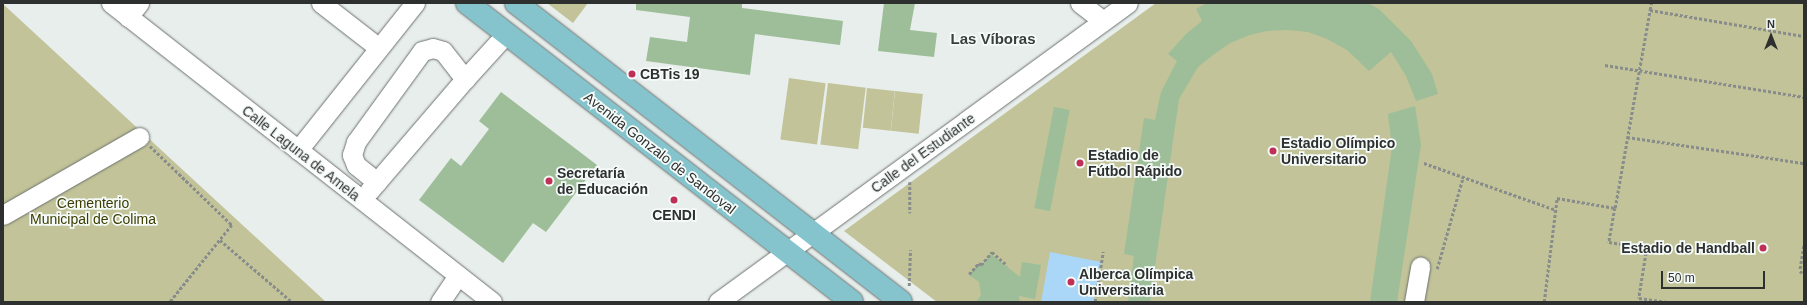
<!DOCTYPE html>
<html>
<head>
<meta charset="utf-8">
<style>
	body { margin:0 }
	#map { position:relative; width:1807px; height:305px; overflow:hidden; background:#e8eeec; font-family:Helvetica,sans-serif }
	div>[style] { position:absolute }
	.green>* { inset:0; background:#c2c398; transform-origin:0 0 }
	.water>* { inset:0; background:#aad6f7 }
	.building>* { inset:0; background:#9dbe98; transform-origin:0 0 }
	.path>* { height:2.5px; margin-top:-1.25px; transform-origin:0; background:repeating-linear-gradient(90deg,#888c8b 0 3px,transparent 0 5px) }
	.roads { filter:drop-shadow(0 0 1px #6c716f) drop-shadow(0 0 1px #6c716f) }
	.minor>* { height:19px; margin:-9.5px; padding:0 9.5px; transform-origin:9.5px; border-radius:9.5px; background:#fff }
	.major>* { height:22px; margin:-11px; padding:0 11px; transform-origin:11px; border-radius:11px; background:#85c4cc }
	.dots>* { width:11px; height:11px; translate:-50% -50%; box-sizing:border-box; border:2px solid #f5fbf9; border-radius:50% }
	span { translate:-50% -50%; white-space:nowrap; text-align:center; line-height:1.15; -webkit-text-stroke:3.5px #f5fbf9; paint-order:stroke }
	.poi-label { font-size:14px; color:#2e3030; font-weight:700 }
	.left { translate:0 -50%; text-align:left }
	.right { translate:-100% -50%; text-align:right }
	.street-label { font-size:14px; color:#2e3030 }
	.park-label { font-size:14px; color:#3d3c00 }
	.neighbourhood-label { font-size:15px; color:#3a3f3d; font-weight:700 }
	.frame { position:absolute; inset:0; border:4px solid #2e3030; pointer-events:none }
	.north { position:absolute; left:1751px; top:16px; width:40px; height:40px; -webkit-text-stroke:3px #f5fbf9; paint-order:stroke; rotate:0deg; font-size:11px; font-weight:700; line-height:16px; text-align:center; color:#2e3030 }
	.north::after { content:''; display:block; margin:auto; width:14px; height:18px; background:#2e3030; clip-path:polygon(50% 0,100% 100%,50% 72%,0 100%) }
	.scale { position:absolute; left:1661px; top:271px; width:104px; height:18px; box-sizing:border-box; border:2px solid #2e3030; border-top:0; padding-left:5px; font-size:12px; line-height:14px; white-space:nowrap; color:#2e3030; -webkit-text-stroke:3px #f5fbf9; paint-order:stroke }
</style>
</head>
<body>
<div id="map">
	<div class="green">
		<i style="clip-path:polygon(547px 3px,588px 3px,573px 23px)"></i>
		<i style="clip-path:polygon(1156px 3px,1804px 3px,1804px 302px,937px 302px,844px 231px)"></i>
		<i style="clip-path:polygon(3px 4px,326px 302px,3px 302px)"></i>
		<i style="left:789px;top:78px;width:37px;height:62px;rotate:8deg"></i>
		<i style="left:828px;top:83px;width:38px;height:62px;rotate:7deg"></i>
		<i style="left:867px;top:88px;width:28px;height:40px;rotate:6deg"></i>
		<i style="left:895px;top:91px;width:28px;height:40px;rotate:6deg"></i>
	</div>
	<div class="water">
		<i style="clip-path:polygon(1050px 252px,1101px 262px,1093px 302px,1041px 302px)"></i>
	</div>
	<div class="building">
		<i style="clip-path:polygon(636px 3px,742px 3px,742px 8px,843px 21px,840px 45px,755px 34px,750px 75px,646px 61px,650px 37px,687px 42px,690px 17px,636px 10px)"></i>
		<i style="clip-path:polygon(884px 3px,915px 3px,910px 30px,937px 33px,934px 57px,878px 51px)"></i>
		<i style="clip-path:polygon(1207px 3px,1368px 3px,1379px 9px,1411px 41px,1432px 74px,1438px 94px,1416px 101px,1406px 76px,1391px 52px,1369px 71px,1347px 50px,1327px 39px,1308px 32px,1288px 30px,1267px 31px,1250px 35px,1230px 43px,1213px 55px,1198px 67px,1179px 99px,1150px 302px,1128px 302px,1134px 256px,1124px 254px,1144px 118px,1155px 120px,1161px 92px,1177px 61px,1168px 54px,1186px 34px,1202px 21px,1196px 9px)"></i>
		<i style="clip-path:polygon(501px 92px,597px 165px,546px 232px,533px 223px,503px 263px,419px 200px,451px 158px,461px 166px,489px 129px,479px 121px)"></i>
		<i style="clip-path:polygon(1415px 106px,1421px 145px,1397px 302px,1370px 302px,1392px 147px,1388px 114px)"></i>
		<i style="left:1054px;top:107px;width:16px;height:103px;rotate:11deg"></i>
		<i style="clip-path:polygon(991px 254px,1020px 277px,1022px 262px,1041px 265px,1035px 299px,1019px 296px,1020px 302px,976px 302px,981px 295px,979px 282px,969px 275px,979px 264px,981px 266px)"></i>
	</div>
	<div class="path">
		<i style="left:1650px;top:10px;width:7px;rotate:-82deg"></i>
		<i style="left:1605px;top:65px;width:202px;rotate:9.1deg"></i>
		<i style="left:1627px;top:137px;width:179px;rotate:8.4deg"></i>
		<i style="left:150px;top:146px;width:114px;rotate:43.9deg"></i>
		<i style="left:232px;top:225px;width:99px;rotate:128.8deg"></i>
		<i style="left:1424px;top:163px;width:140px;rotate:19.6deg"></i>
		<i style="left:910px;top:182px;width:31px;rotate:90deg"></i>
		<i style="left:1615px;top:208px;width:35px;rotate:100deg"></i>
		<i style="left:1609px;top:242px;width:38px;rotate:9deg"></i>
		<i style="left:1647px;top:248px;width:51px;rotate:99.1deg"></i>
		<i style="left:1639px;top:298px;width:28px;rotate:8deg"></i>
		<i style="left:220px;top:240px;width:95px;rotate:40.7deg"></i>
		<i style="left:1804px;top:246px;width:25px;rotate:99deg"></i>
		<i style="left:1800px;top:271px;width:5px;rotate:37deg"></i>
		<i style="left:1437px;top:269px;width:96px;rotate:-74.2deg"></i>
		<i style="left:969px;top:274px;width:15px;rotate:-48deg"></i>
		<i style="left:979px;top:263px;width:3px;rotate:45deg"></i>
		<i style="left:981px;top:265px;width:17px;rotate:-50deg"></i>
		<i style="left:992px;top:252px;width:20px;rotate:41deg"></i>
		<i style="left:909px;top:286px;width:36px;rotate:-88deg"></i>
		<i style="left:1095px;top:302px;width:51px;rotate:-80.9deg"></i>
		<i style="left:1544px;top:302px;width:105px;rotate:-82.9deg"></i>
		<i style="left:1557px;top:198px;width:59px;rotate:9.8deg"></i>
		<i style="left:1615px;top:208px;width:201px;rotate:-80deg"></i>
		<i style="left:1650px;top:10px;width:156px;rotate:9.6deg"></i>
	</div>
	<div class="roads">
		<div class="minor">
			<i style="left:111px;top:3px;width:484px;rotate:38.1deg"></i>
			<i style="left:321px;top:3px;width:73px;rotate:37.8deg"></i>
			<i style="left:1080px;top:3px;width:29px;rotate:38deg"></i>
			<i style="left:128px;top:17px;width:18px;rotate:-52deg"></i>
			<i style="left:298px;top:150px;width:188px;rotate:-51.5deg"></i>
			<i style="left:377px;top:182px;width:27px;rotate:-141deg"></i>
			<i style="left:356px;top:165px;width:11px;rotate:-112deg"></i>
			<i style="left:352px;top:155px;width:14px;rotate:-73deg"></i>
			<i style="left:356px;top:142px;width:112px;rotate:-54deg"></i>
			<i style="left:422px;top:51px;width:11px;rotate:-15deg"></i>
			<i style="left:433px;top:48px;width:10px;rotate:17deg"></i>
			<i style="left:443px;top:51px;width:36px;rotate:52deg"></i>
			<i style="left:369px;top:191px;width:148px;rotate:-49.4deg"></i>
			<i style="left:465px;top:79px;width:61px;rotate:-47.7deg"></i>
			<i style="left:3px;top:215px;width:157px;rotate:-29.8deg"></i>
			<i style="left:440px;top:302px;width:32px;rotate:-56deg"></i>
			<i style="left:718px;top:302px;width:507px;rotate:-36.1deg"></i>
			<i style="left:1414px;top:302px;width:36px;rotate:-80deg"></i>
		</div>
		<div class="major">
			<i style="left:467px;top:3px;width:487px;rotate:37.8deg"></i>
			<i style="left:516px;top:3px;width:487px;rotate:37.8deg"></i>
		</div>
	</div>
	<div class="dots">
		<i style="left:632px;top:74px;background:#bf2f56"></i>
		<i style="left:1273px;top:151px;background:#bf2f56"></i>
		<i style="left:1080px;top:163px;background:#bf2f56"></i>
		<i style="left:549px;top:181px;background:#bf2f56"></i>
		<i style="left:674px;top:200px;background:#bf2f56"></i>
		<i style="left:1763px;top:248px;background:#bf2f56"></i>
		<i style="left:1071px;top:282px;background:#bf2f56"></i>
	</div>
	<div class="poi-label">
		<span class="left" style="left:640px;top:74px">CBTis 19</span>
		<span class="left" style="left:1281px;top:151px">Estadio Olímpico<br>Universitario</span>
		<span class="left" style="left:1088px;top:163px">Estadio de<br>Fútbol Rápido</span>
		<span class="left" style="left:557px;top:181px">Secretaría<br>de Educación</span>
		<span style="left:674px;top:215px">CENDI</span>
		<span class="right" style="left:1755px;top:248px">Estadio de Handball</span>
		<span class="left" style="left:1079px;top:282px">Alberca Olímpica<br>Universitaria</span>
	</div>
	<div class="street-label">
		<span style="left:301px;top:153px;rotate:38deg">Calle Laguna de Amela</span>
		<span style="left:660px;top:153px;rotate:38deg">Avenida Gonzalo de Sandoval</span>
		<span style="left:923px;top:153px;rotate:-36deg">Calle del Estudiante</span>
	</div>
	<div class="park-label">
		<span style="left:93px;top:211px">Cementerio<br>Municipal de Colima</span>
	</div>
	<div class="neighbourhood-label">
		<span style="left:993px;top:39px">Las Víboras</span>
	</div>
	<div class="frame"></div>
	<div class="north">N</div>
	<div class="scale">50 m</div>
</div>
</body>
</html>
